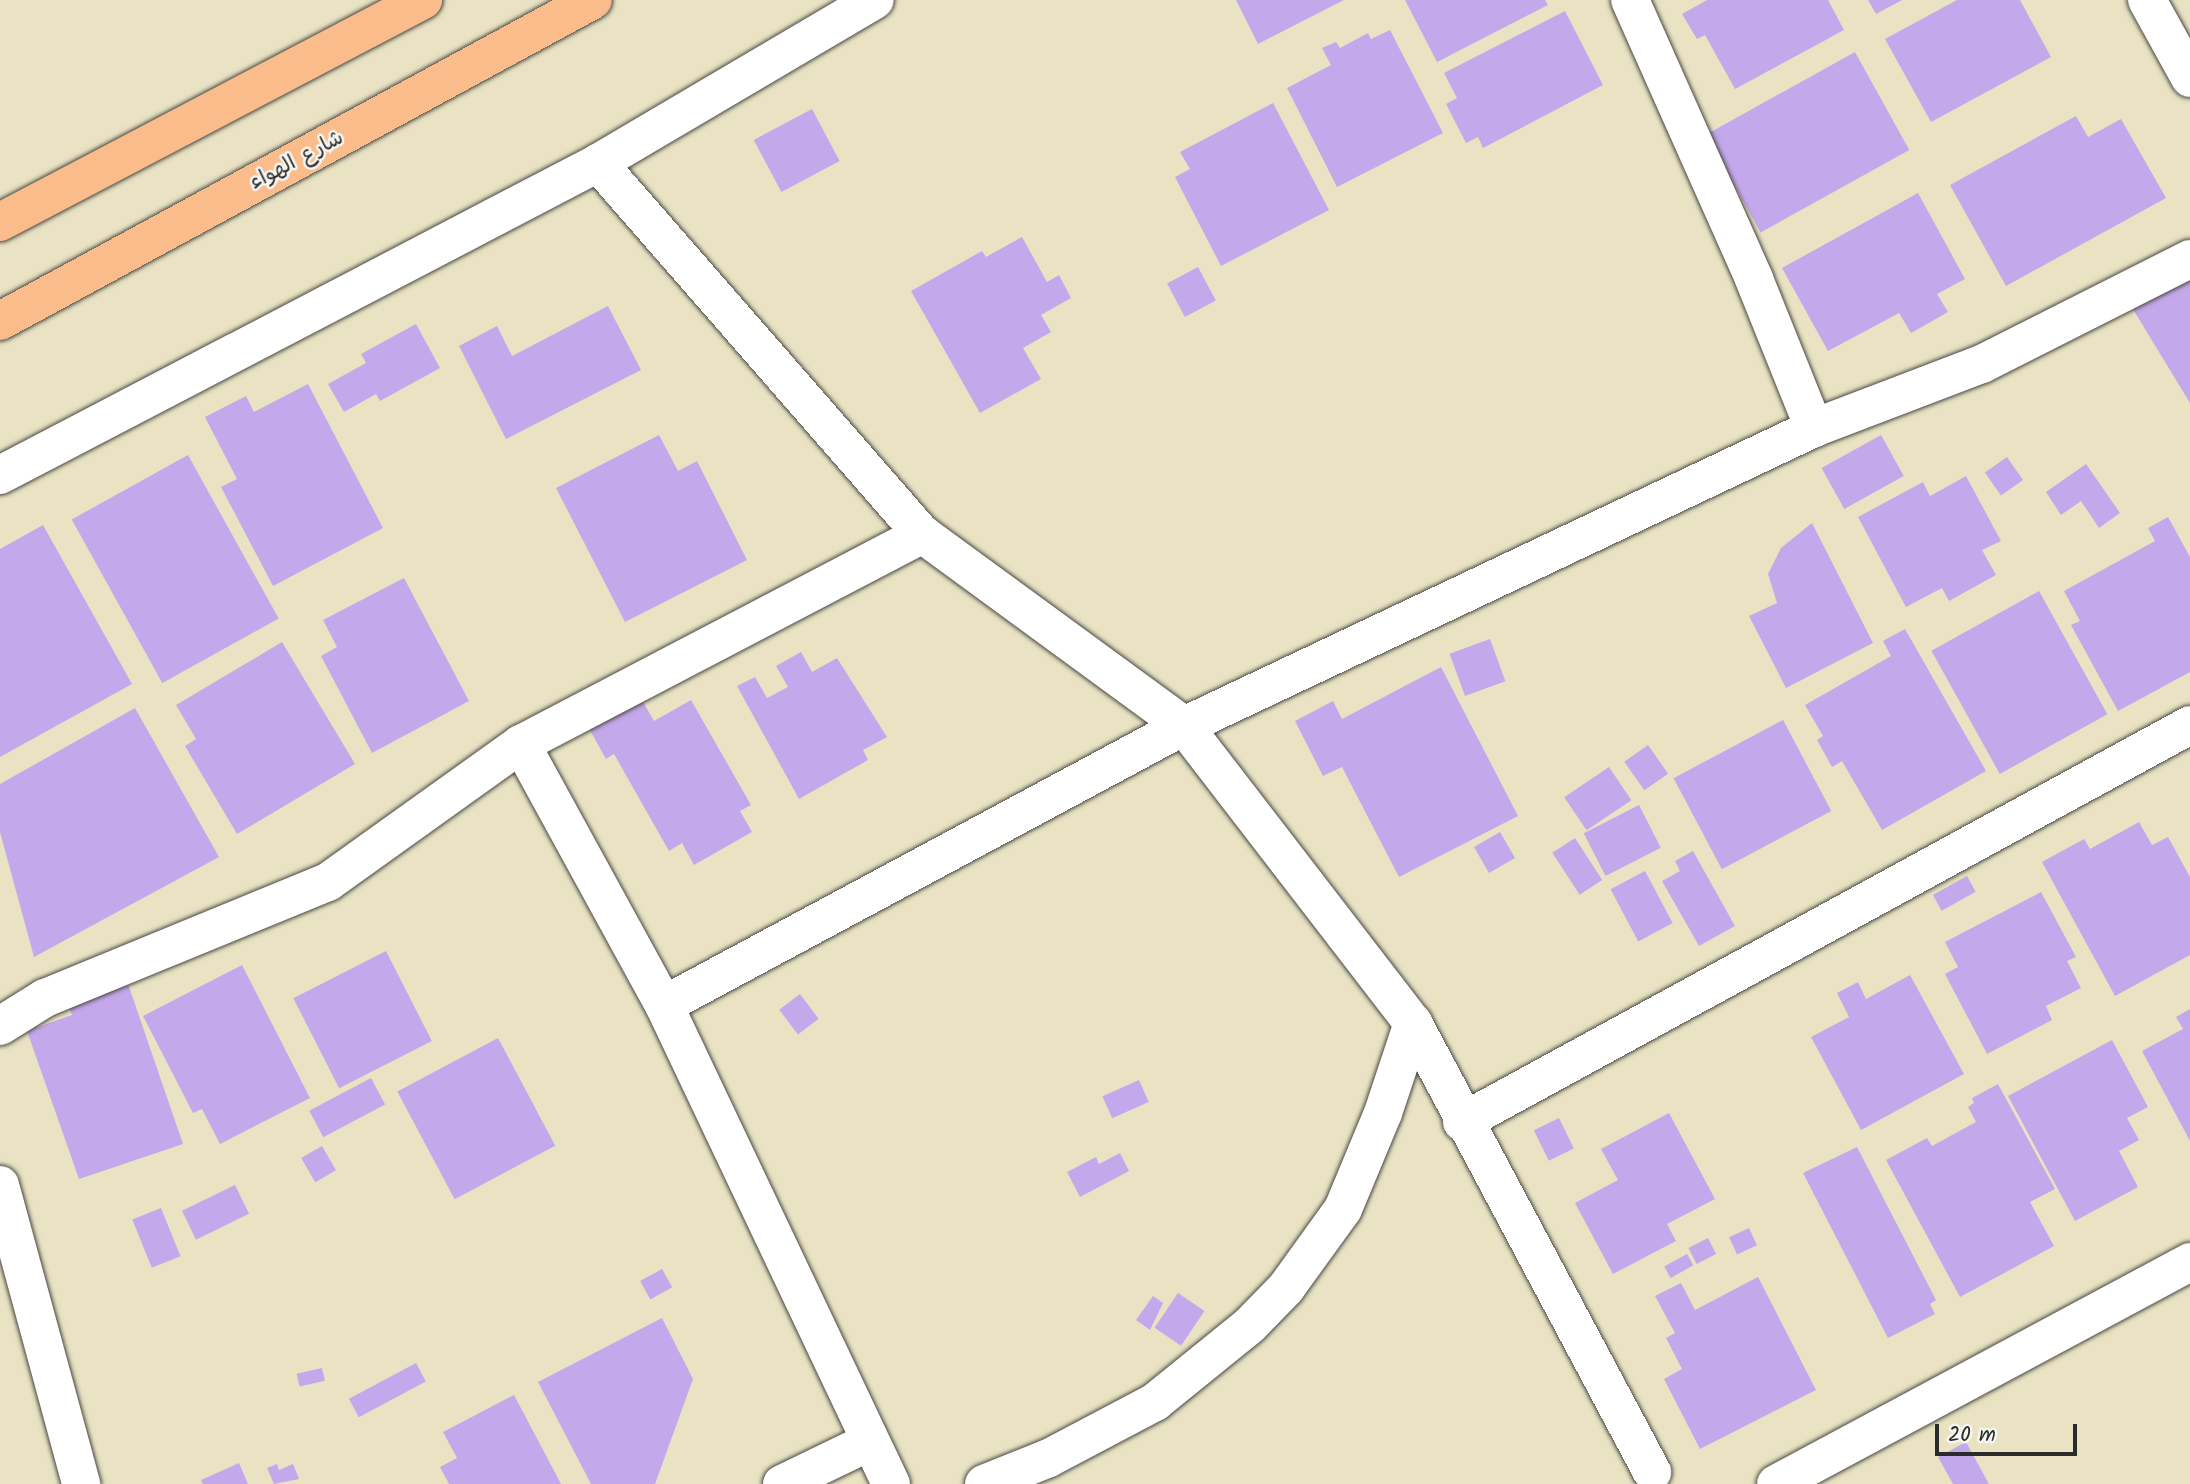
<!DOCTYPE html>
<html>
<head>
<meta charset="utf-8">
<style>
	body { margin:0 }
	#map { position:relative; width:2190px; height:1484px; overflow:hidden; background:#e9e3c3; font-family:Kalam,"Playpen Sans Arabic",sans-serif }
	div>[style] { position:absolute }
	.building>* { inset:0; background:#c4a8ec; transform-origin:0 0 }
	.roads { filter:drop-shadow(0 0 2px #484742) drop-shadow(0 0 2px #484742) }
	.street>* { height:38px; margin:-19px; padding:0 19px; transform-origin:19px; border-radius:19px; background:#fff }
	.highway>* { height:38px; margin:-19px; padding:0 19px; transform-origin:19px; border-radius:19px; background:#fabc8b }
	span { translate:-50% -50%; white-space:nowrap; text-align:center; line-height:1.15; -webkit-text-stroke:5px #f6f6f2; paint-order:stroke }
	.street-label { font-size:21px; color:#2b2b2b }
	.scale { position:absolute; left:1935px; top:1424px; width:142px; height:32px; box-sizing:border-box; border:4px solid #2b2b2b; border-top:0; padding-left:9px; font-size:21px; line-height:24px; white-space:nowrap; color:#2b2b2b; -webkit-text-stroke:5px #f6f6f2; paint-order:stroke }
</style>
</head>
<body>
<div id="map">
	<div class="building">
		<i style="clip-path:polygon(1236px 0,1344px 0,1258px 44px)"></i>
		<i style="clip-path:polygon(1405px 0,1545px 0,1548px 5px,1437px 62px)"></i>
		<i style="clip-path:polygon(1707px 0,1828px 0,1844px 30px,1735px 89px,1705px 35px,1697px 39px,1682px 14px)"></i>
		<i style="clip-path:polygon(1868px 0,1902px 0,1876px 14px)"></i>
		<i style="clip-path:polygon(1957px 0,2020px 0,2051px 57px,1931px 122px,1885px 39px)"></i>
		<i style="clip-path:polygon(1565px 11px,1603px 85px,1483px 148px,1478px 137px,1466px 143px,1446px 104px,1457px 98px,1444px 73px)"></i>
		<i style="clip-path:polygon(1390px 30px,1443px 133px,1337px 187px,1287px 88px,1331px 65px,1322px 48px,1336px 42px,1340px 48px,1368px 33px,1371px 39px)"></i>
		<i style="left:1855px;top:52px;width:112px;height:170px;rotate:61deg"></i>
		<i style="clip-path:polygon(1273px 103px,1329px 210px,1221px 266px,1175px 177px,1190px 169px,1180px 152px)"></i>
		<i style="left:812px;top:109px;width:59px;height:66px;rotate:62deg"></i>
		<i style="clip-path:polygon(2076px 116px,2088px 137px,2121px 119px,2166px 198px,2006px 286px,1950px 185px)"></i>
		<i style="clip-path:polygon(1918px 193px,1965px 279px,1937px 294px,1948px 312px,1911px 333px,1899px 313px,1828px 351px,1782px 268px)"></i>
		<i style="clip-path:polygon(1022px 237px,1047px 282px,1059px 275px,1071px 298px,1041px 315px,1051px 332px,1023px 348px,1041px 379px,980px 413px,911px 291px,982px 251px,986px 257px)"></i>
		<i style="left:1198px;top:267px;width:38px;height:35px;rotate:62deg"></i>
		<i style="clip-path:polygon(2190px 270px,2190px 403px,2131px 306px)"></i>
		<i style="clip-path:polygon(608px 306px,641px 370px,506px 439px,459px 346px,497px 326px,512px 356px)"></i>
		<i style="clip-path:polygon(416px 324px,440px 368px,380px 401px,376px 394px,344px 412px,328px 384px,366px 363px,361px 354px)"></i>
		<i style="clip-path:polygon(308px 384px,383px 528px,273px 586px,221px 487px,237px 479px,205px 417px,246px 396px,254px 412px)"></i>
		<i style="clip-path:polygon(659px 435px,678px 471px,697px 461px,747px 560px,625px 622px,556px 488px)"></i>
		<i style="left:1881px;top:435px;width:47px;height:68px;rotate:61deg"></i>
		<i style="left:188px;top:455px;width:187px;height:133px;rotate:61deg"></i>
		<i style="left:2007px;top:457px;width:28px;height:27px;rotate:55deg"></i>
		<i style="clip-path:polygon(2086px 464px,2120px 513px,2099px 528px,2081px 501px,2061px 515px,2046px 492px)"></i>
		<i style="clip-path:polygon(1966px 476px,2001px 541px,1982px 550px,1996px 575px,1949px 601px,1942px 588px,1906px 607px,1858px 517px,1923px 482px,1930px 496px)"></i>
		<i style="clip-path:polygon(2168px 517px,2190px 557px,2190px 672px,2118px 711px,2071px 625px,2080px 621px,2064px 591px,2155px 541px,2148px 528px)"></i>
		<i style="clip-path:polygon(1812px 523px,1873px 643px,1786px 688px,1749px 616px,1777px 603px,1768px 574px,1781px 548px)"></i>
		<i style="clip-path:polygon(43px 525px,132px 684px,0 757px,0 549px)"></i>
		<i style="clip-path:polygon(404px 578px,469px 701px,372px 753px,321px 656px,337px 647px,323px 620px)"></i>
		<i style="left:2039px;top:591px;width:141px;height:123px;rotate:61deg"></i>
		<i style="clip-path:polygon(1905px 629px,1986px 771px,1882px 830px,1842px 761px,1832px 767px,1817px 740px,1823px 736px,1805px 705px,1891px 656px,1883px 641px)"></i>
		<i style="left:1490px;top:639px;width:45px;height:43px;rotate:70deg"></i>
		<i style="clip-path:polygon(282px 642px,355px 764px,237px 834px,185px 746px,196px 739px,176px 705px)"></i>
		<i style="clip-path:polygon(801px 652px,812px 672px,837px 658px,887px 737px,863px 750px,868px 760px,799px 799px,737px 686px,755px 677px,767px 698px,788px 687px,776px 666px)"></i>
		<i style="clip-path:polygon(1441px 667px,1518px 816px,1399px 877px,1342px 767px,1323px 776px,1295px 721px,1333px 701px,1342px 719px)"></i>
		<i style="clip-path:polygon(638px 693px,654px 721px,691px 700px,751px 805px,740px 811px,752px 832px,694px 865px,682px 843px,669px 851px,614px 754px,606px 759px,586px 723px)"></i>
		<i style="clip-path:polygon(135px 708px,219px 857px,34px 957px,0 832px,0 784px)"></i>
		<i style="left:1783px;top:720px;width:103px;height:124px;rotate:62deg"></i>
		<i style="left:1648px;top:745px;width:35px;height:29px;rotate:55deg"></i>
		<i style="left:1609px;top:767px;width:40px;height:54px;rotate:56deg"></i>
		<i style="left:1639px;top:805px;width:48px;height:62px;rotate:63deg"></i>
		<i style="clip-path:polygon(2139px 822px,2152px 845px,2168px 837px,2190px 877px,2190px 955px,2115px 996px,2042px 862px,2084px 839px,2090px 849px)"></i>
		<i style="left:1500px;top:832px;width:30px;height:30px;rotate:60deg"></i>
		<i style="left:1575px;top:838px;width:50px;height:27px;rotate:57deg"></i>
		<i style="clip-path:polygon(1693px 851px,1735px 926px,1699px 946px,1662px 881px,1680px 871px,1675px 861px)"></i>
		<i style="left:1645px;top:871px;width:59px;height:39px;rotate:62deg"></i>
		<i style="left:1967px;top:876px;width:18px;height:39px;rotate:61deg"></i>
		<i style="clip-path:polygon(2041px 892px,2076px 957px,2067px 961px,2081px 988px,2046px 1006px,2052px 1020px,1987px 1054px,1945px 974px,1958px 967px,1945px 942px)"></i>
		<i style="left:386px;top:951px;width:101px;height:104px;rotate:63deg"></i>
		<i style="clip-path:polygon(242px 965px,310px 1098px,220px 1144px,202px 1109px,193px 1113px,143px 1016px)"></i>
		<i style="clip-path:polygon(1910px 975px,1964px 1074px,1861px 1130px,1811px 1037px,1849px 1017px,1837px 993px,1858px 982px,1866px 999px)"></i>
		<i style="clip-path:polygon(126px 978px,183px 1144px,79px 1179px,27px 1031px,72px 1015px,66px 999px)"></i>
		<i style="left:800px;top:994px;width:31px;height:26px;rotate:53deg"></i>
		<i style="clip-path:polygon(2190px 1009px,2190px 1141px,2142px 1051px,2183px 1029px,2176px 1017px)"></i>
		<i style="left:498px;top:1038px;width:122px;height:114px;rotate:62deg"></i>
		<i style="clip-path:polygon(2112px 1040px,2148px 1107px,2127px 1118px,2139px 1140px,2119px 1151px,2138px 1187px,2075px 1221px,2008px 1096px)"></i>
		<i style="left:371px;top:1078px;width:30px;height:70px;rotate:62deg"></i>
		<i style="left:1139px;top:1080px;width:24px;height:40px;rotate:66deg"></i>
		<i style="clip-path:polygon(1998px 1084px,2055px 1189px,2030px 1202px,2054px 1246px,1960px 1297px,1886px 1160px,1927px 1138px,1932px 1146px,1976px 1122px,1968px 1107px,1974px 1103px,1972px 1098px)"></i>
		<i style="clip-path:polygon(1669px 1113px,1715px 1199px,1667px 1224px,1676px 1241px,1613px 1274px,1575px 1203px,1618px 1180px,1601px 1149px)"></i>
		<i style="left:1559px;top:1118px;width:34px;height:28px;rotate:64deg"></i>
		<i style="left:322px;top:1146px;width:28px;height:24px;rotate:60deg"></i>
		<i style="clip-path:polygon(1857px 1147px,1936px 1300px,1930px 1304px,1935px 1314px,1888px 1338px,1803px 1173px)"></i>
		<i style="clip-path:polygon(1120px 1153px,1129px 1171px,1080px 1197px,1067px 1172px,1096px 1157px,1099px 1164px)"></i>
		<i style="left:235px;top:1185px;width:32px;height:59px;rotate:64deg"></i>
		<i style="left:161px;top:1208px;width:52px;height:31px;rotate:68deg"></i>
		<i style="left:1749px;top:1228px;width:19px;height:22px;rotate:65deg"></i>
		<i style="left:1708px;top:1238px;width:18px;height:22px;rotate:63deg"></i>
		<i style="left:1687px;top:1254px;width:13px;height:26px;rotate:61deg"></i>
		<i style="left:662px;top:1269px;width:21px;height:25px;rotate:61deg"></i>
		<i style="clip-path:polygon(1758px 1277px,1816px 1390px,1700px 1449px,1664px 1379px,1682px 1369px,1666px 1338px,1675px 1333px,1655px 1296px,1681px 1283px,1695px 1310px)"></i>
		<i style="left:1178px;top:1293px;width:32px;height:42px;rotate:34deg"></i>
		<i style="clip-path:polygon(1153px 1296px,1163px 1303px,1150px 1330px,1136px 1320px)"></i>
		<i style="clip-path:polygon(662px 1318px,693px 1379px,655px 1484px,591px 1484px,538px 1382px)"></i>
		<i style="left:416px;top:1363px;width:21px;height:76px;rotate:62deg"></i>
		<i style="left:322px;top:1368px;width:13px;height:26px;rotate:77deg"></i>
		<i style="clip-path:polygon(514px 1395px,561px 1484px,449px 1484px,440px 1467px,457px 1458px,443px 1432px)"></i>
		<i style="clip-path:polygon(1966px 1442px,1989px 1484px,1953px 1484px,1938px 1457px)"></i>
		<i style="clip-path:polygon(239px 1463px,248px 1484px,203px 1484px,201px 1480px)"></i>
		<i style="clip-path:polygon(277px 1464px,279px 1470px,293px 1464px,299px 1479px,274px 1484px,267px 1468px)"></i>
	</div>
	<div class="roads">
		<div class="street">
			<i style="left:1630px;top:0;width:305px;rotate:66deg"></i>
			<i style="left:1754px;top:279px;width:161px;rotate:68.1deg"></i>
			<i style="left:2147px;top:0;width:89px;rotate:61.1deg"></i>
			<i style="left:598px;top:163px;width:493px;rotate:48.9deg"></i>
			<i style="left:922px;top:534px;width:325px;rotate:36.2deg"></i>
			<i style="left:1184px;top:726px;width:375px;rotate:52.4deg"></i>
			<i style="left:1413px;top:1023px;width:509px;rotate:61.97deg"></i>
			<i style="left:0;top:475px;width:674px;rotate:-27.55deg"></i>
			<i style="left:598px;top:163px;width:321px;rotate:-30.5deg"></i>
			<i style="left:521px;top:744px;width:298px;rotate:61.3deg"></i>
			<i style="left:664px;top:1005px;width:530px;rotate:64.64deg"></i>
			<i style="left:664px;top:1005px;width:590px;rotate:-28.22deg"></i>
			<i style="left:1184px;top:726px;width:697px;rotate:-25.31deg"></i>
			<i style="left:1814px;top:428px;width:180px;rotate:-20.9deg"></i>
			<i style="left:1982px;top:364px;width:233px;rotate:-26.8deg"></i>
			<i style="left:0;top:1026px;width:53px;rotate:-31.9deg"></i>
			<i style="left:45px;top:998px;width:306px;rotate:-22.3deg"></i>
			<i style="left:328px;top:882px;width:237px;rotate:-35.6deg"></i>
			<i style="left:521px;top:744px;width:453px;rotate:-27.6deg"></i>
			<i style="left:1462px;top:1122px;width:829px;rotate:-28.6deg"></i>
			<i style="left:0;top:1185px;width:310px;rotate:74.8deg"></i>
			<i style="left:782px;top:1484px;width:97px;rotate:-25.8deg"></i>
			<i style="left:984px;top:1484px;width:70px;rotate:-21.8deg"></i>
			<i style="left:1049px;top:1458px;width:120px;rotate:-27.8deg"></i>
			<i style="left:1155px;top:1402px;width:122px;rotate:-39deg"></i>
			<i style="left:1250px;top:1325px;width:52px;rotate:-45.8deg"></i>
			<i style="left:1286px;top:1288px;width:97px;rotate:-54.2deg"></i>
			<i style="left:1343px;top:1209px;width:104px;rotate:-67.4deg"></i>
			<i style="left:1383px;top:1113px;width:95px;rotate:-71.6deg"></i>
			<i style="left:1776px;top:1484px;width:470px;rotate:-28.2deg"></i>
		</div>
		<div class="highway">
			<i style="left:0;top:222px;width:478px;rotate:-27.7deg"></i>
			<i style="left:0;top:321px;width:674px;rotate:-28.43deg"></i>
		</div>
	</div>
	<div class="street-label">
		<span style="left:297px;top:161px;rotate:-28deg">شارع الهواء</span>
	</div>
	<div class="scale">20 m</div>
</div>
</body>
</html>
